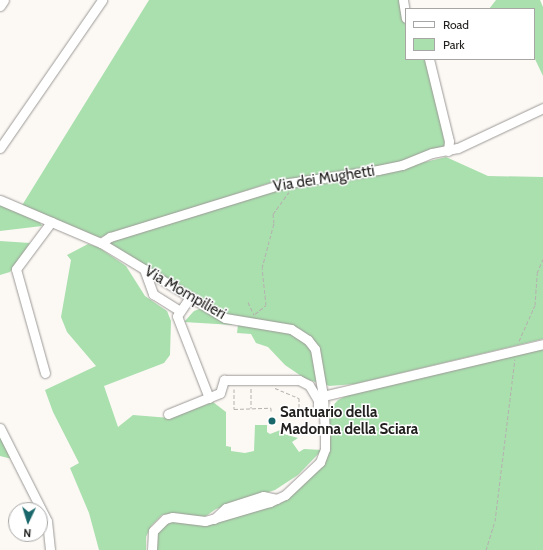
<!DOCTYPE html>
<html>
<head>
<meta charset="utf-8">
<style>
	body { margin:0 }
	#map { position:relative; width:543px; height:550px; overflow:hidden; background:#fcf9f5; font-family:Cabin,sans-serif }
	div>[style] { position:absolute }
	.green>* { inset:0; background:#aadfae }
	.path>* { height:1px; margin-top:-0.5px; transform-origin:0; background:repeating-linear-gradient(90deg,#b4b1ae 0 4px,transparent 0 6px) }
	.roads { filter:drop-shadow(0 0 1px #9c9996) drop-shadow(0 0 1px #9c9996) }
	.minor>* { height:9px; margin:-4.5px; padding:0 4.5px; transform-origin:4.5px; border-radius:4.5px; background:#fff }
	.dots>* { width:11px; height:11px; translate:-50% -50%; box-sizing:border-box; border:2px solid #fff; border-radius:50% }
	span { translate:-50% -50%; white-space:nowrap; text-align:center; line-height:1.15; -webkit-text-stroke:3px #fff; paint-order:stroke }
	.street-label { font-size:15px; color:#22211f }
	.poi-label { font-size:15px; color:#22211f; font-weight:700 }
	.left { translate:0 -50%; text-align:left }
	.legend { position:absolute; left:405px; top:8px; width:130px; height:52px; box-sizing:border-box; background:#fff; border:1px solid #a7a6a5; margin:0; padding:5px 7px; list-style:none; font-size:12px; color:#22211f }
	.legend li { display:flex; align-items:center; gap:8px; height:20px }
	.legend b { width:20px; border:1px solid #a7a6a5 }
	.north { position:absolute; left:8px; top:502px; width:40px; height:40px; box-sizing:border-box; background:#fff; border:1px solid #a7a6a5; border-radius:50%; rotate:184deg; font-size:11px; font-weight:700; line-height:16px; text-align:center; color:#22211f }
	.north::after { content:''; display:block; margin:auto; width:14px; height:18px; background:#19676a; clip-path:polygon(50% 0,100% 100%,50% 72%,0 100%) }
</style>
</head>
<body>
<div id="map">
	<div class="green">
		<i style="clip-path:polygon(149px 0,400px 0,400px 9px,406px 22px,406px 59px,427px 59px,445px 144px,443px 148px,402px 161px,334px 175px,276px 181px,95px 239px,21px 207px)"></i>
		<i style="clip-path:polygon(496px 0,540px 0,543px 7px,543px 76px,534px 57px,534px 9px,489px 9px)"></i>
		<i style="clip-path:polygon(446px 157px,488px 176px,543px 177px,543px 339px,355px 384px,329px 386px,325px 384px,307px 335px,301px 330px,293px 326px,235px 318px,214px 309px,108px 243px,284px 186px,404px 167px)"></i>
		<i style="clip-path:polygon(0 205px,40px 222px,42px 226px,0 231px)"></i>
		<i style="clip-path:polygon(0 241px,30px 243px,10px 272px,0 275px)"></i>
		<i style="clip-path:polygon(88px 244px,98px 247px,126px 266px,145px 296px,167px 311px,171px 321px,170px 355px,164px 363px,104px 386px,118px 427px,133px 415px,170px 418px,213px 402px,226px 412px,226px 446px,231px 447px,231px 451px,245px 453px,254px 451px,255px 425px,267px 425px,267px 432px,270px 434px,283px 429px,284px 434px,298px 438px,292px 442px,299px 452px,304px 449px,322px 450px,298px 475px,275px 490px,216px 509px,203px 518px,176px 513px,162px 515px,151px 526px,146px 537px,146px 550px,99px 550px,89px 513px,70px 468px,79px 463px,53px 412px,45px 390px,96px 366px,67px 332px,61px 317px,71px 260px,67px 255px)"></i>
		<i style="clip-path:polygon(202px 308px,228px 322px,233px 325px,184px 322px,194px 311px)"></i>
		<i style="clip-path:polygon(238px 325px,288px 331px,310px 346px,318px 383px,304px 378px,285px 365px,268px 347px,256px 343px,251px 334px,237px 333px)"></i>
		<i style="clip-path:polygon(543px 349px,543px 550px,154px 550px,157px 532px,169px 521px,208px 525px,271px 505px,319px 466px,329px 410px,338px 400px,348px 395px)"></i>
		<i style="clip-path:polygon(0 436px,12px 459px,0 456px)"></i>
	</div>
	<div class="path">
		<i style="left:248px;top:302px;width:14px;rotate:65deg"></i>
		<i style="left:255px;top:314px;width:14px;rotate:-39deg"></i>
		<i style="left:266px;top:305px;width:37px;rotate:-96deg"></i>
		<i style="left:262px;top:268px;width:47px;rotate:-75.1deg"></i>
		<i style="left:274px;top:223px;width:9px;rotate:-96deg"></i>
		<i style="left:273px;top:214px;width:27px;rotate:-54deg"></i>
		<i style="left:519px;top:341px;width:39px;rotate:-66deg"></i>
		<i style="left:535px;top:305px;width:32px;rotate:-86deg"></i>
		<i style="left:537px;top:273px;width:15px;rotate:-67deg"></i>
		<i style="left:251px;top:388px;width:20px;rotate:90deg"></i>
		<i style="left:275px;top:388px;width:26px;rotate:23deg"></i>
		<i style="left:299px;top:398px;width:17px;rotate:90deg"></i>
		<i style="left:234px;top:389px;width:20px;rotate:90deg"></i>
		<i style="left:234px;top:409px;width:37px;rotate:-2deg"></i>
		<i style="left:271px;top:408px;width:3px;rotate:90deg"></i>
		<i style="left:486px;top:550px;width:30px;rotate:-73deg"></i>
		<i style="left:495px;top:521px;width:163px;rotate:-83deg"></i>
	</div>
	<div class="roads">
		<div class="minor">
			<i style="left:403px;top:0;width:18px;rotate:81deg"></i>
			<i style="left:0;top:6px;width:7px;rotate:-56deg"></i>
			<i style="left:429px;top:59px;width:84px;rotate:76.3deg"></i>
			<i style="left:449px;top:141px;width:10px;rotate:96deg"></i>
			<i style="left:0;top:148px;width:180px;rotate:-55.4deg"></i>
			<i style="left:0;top:200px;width:110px;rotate:23.1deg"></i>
			<i style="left:101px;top:243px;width:145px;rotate:31.2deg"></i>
			<i style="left:225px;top:318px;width:67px;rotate:9.5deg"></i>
			<i style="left:291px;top:329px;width:20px;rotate:33deg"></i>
			<i style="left:308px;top:340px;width:11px;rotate:52deg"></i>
			<i style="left:315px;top:349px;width:48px;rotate:80.3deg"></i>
			<i style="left:323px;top:396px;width:37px;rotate:87deg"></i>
			<i style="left:325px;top:433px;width:16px;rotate:90deg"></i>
			<i style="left:325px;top:449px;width:14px;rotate:111deg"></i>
			<i style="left:320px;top:462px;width:48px;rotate:136.7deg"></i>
			<i style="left:285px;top:495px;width:17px;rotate:155deg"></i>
			<i style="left:270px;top:502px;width:68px;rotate:163.7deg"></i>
			<i style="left:205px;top:521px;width:33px;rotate:-173deg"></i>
			<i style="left:172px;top:517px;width:7px;rotate:164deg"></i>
			<i style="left:165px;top:519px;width:17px;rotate:135deg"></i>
			<i style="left:153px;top:531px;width:19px;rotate:93deg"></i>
			<i style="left:101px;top:243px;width:11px;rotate:-34deg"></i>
			<i style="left:110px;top:237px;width:180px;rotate:-17.1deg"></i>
			<i style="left:282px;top:184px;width:97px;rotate:-8.3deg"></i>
			<i style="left:378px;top:170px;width:25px;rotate:-12deg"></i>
			<i style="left:402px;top:165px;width:32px;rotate:-22deg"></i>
			<i style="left:432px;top:153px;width:26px;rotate:-11deg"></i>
			<i style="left:458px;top:148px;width:94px;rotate:-25.2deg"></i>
			<i style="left:144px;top:269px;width:27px;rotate:70deg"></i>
			<i style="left:153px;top:294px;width:32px;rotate:32deg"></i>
			<i style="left:190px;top:297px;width:23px;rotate:124deg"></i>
			<i style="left:177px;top:316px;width:88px;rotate:68.7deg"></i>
			<i style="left:45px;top:373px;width:108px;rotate:-105.6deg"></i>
			<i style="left:16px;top:269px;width:59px;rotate:-53.3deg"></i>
			<i style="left:323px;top:396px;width:226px;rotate:-13.3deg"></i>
			<i style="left:168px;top:414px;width:56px;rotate:-22deg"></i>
			<i style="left:220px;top:393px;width:14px;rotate:-73deg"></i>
			<i style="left:224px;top:380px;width:75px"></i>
			<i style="left:299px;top:380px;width:11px;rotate:27deg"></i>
			<i style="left:309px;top:385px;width:17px;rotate:59deg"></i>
			<i style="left:318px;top:400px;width:11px;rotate:90deg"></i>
			<i style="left:0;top:428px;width:104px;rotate:63.2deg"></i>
			<i style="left:47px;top:521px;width:29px;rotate:84deg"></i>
			<i style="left:214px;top:519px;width:16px;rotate:-43deg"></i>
			<i style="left:226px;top:508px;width:39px;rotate:-18deg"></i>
			<i style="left:263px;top:496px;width:14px;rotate:12deg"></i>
		</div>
	</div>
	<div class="dots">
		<i style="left:272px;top:421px;background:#19676a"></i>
	</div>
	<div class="street-label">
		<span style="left:324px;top:179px;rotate:-9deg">Via dei Mughetti</span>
		<span style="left:185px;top:293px;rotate:30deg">Via Mompilieri</span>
	</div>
	<div class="poi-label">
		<span class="left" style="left:280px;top:421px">Santuario della<br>Madonna della Sciara</span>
	</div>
	<ul class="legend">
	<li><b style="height:5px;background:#fff"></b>Road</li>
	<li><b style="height:11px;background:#aadfae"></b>Park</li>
	</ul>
	<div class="north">N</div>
</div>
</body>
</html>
